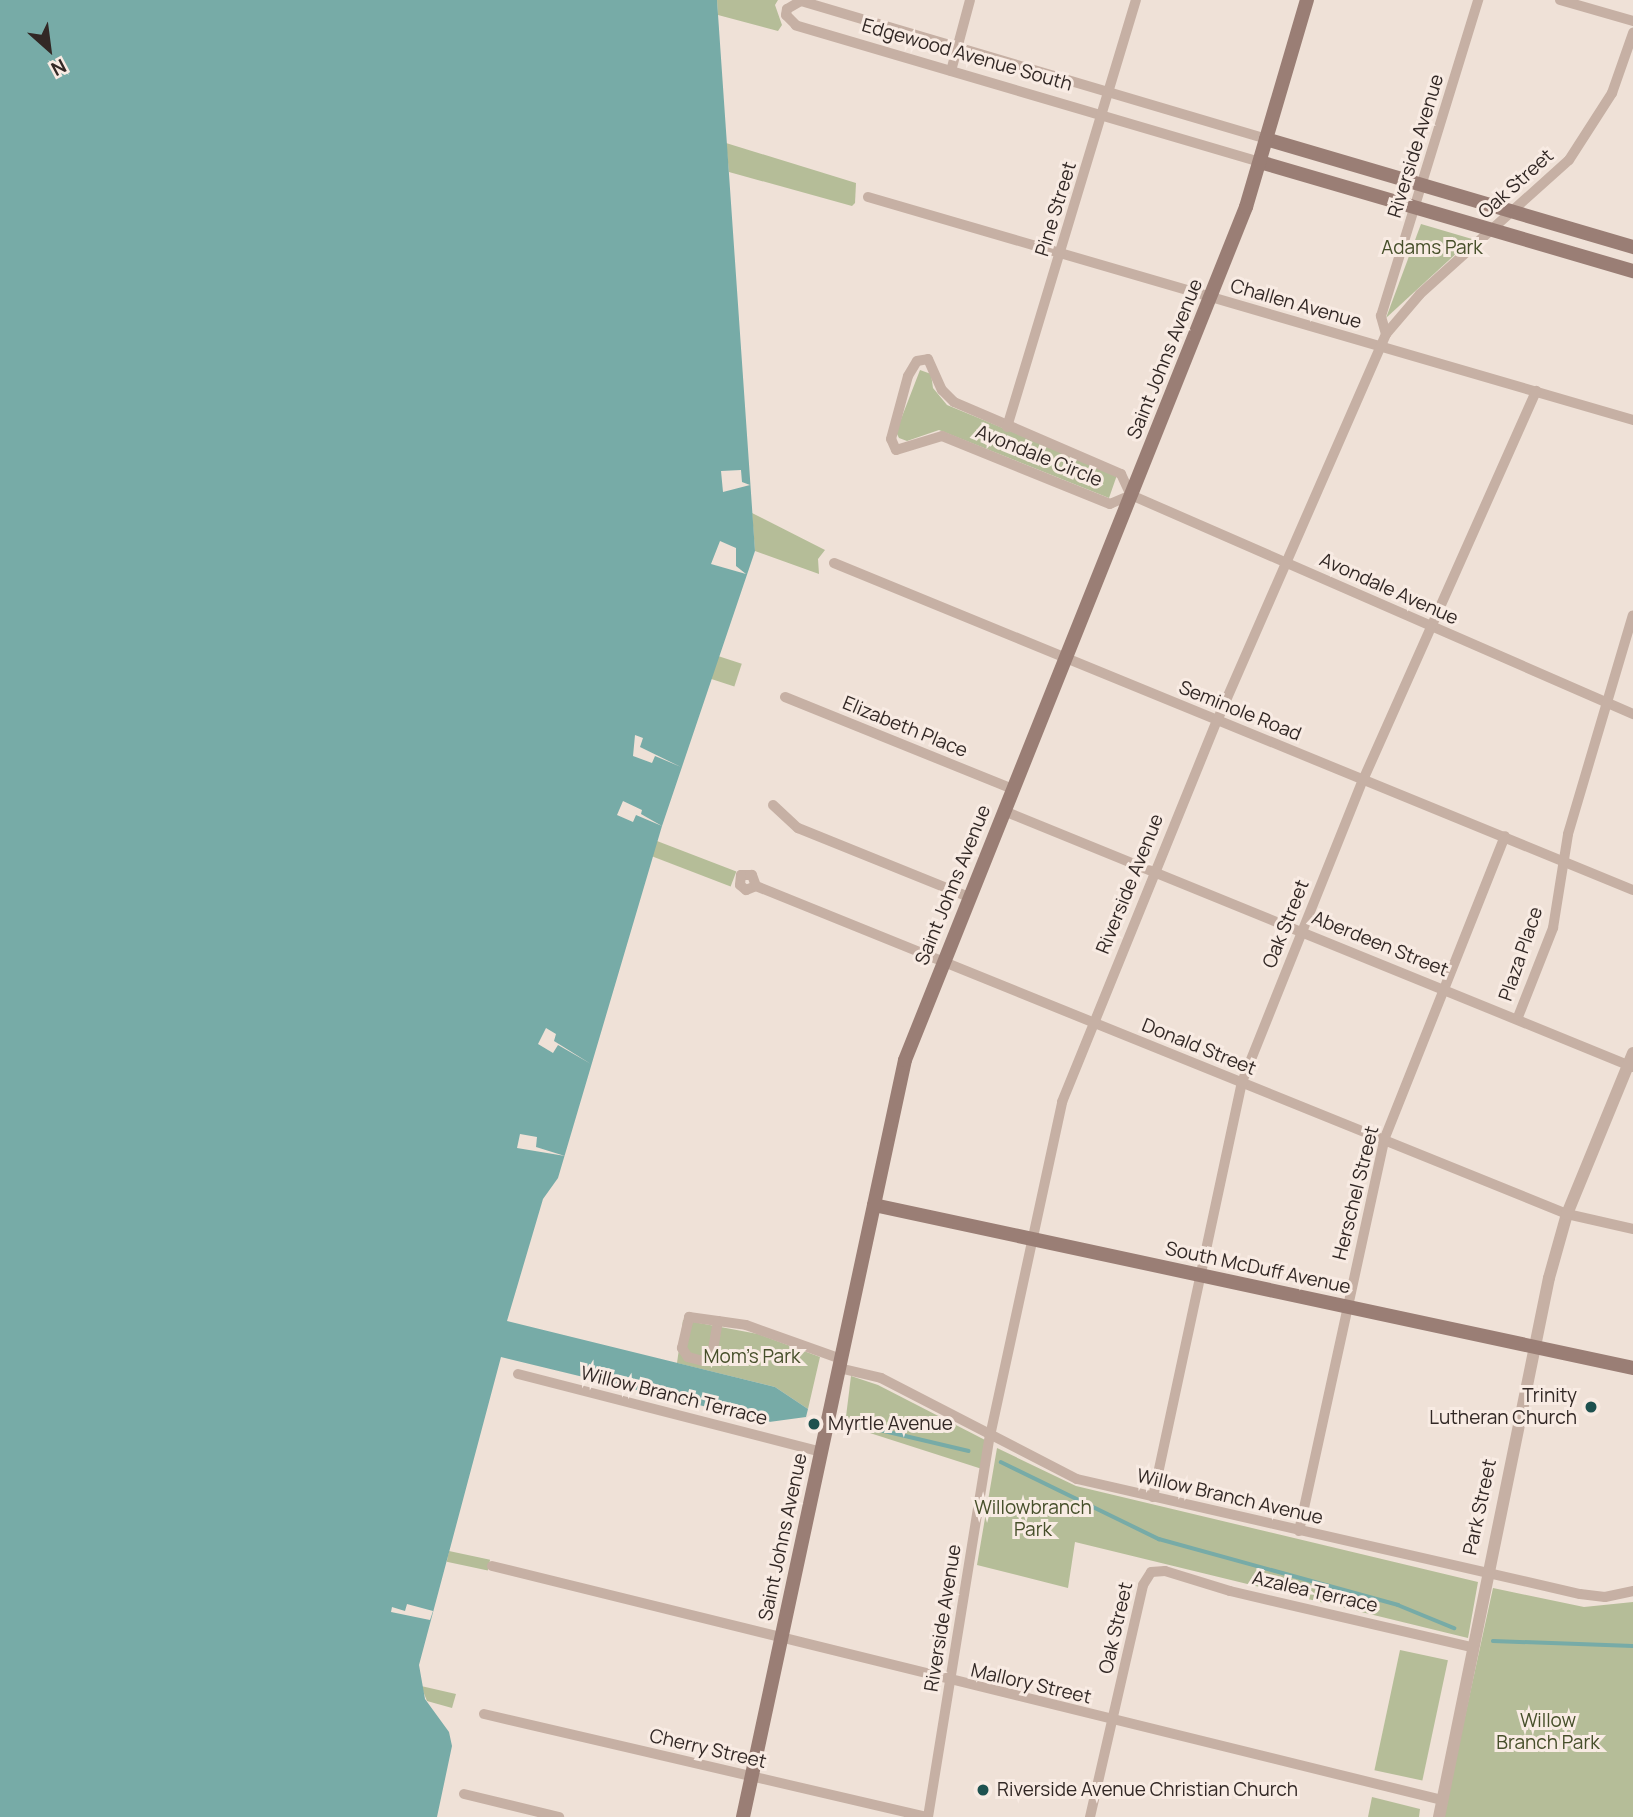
<!DOCTYPE html>
<html>
<head>
<meta charset="utf-8">
<style>
	body { margin:0 }
	#map { position:relative; width:1633px; height:1817px; overflow:hidden; background:#efe1d7; font-family:Manrope,sans-serif }
	div>[style] { position:absolute }
	.green>* { inset:0; background:#b5bd98; transform-origin:0 0 }
	.water>* { inset:0; background:#77aba7 }
	.pier>* { inset:0; background:#efe1d7 }
	.stream>* { height:3.5px; margin:-1.75px; padding:0 1.75px; transform-origin:1.75px; border-radius:1.75px; background:#77aba7 }
	.minor>* { height:10px; margin:-5px; padding:0 5px; transform-origin:5px; border-radius:5px; background:#c6b0a4 }
	.tertiary>* { height:12px; margin:-6px; padding:0 6px; transform-origin:6px; border-radius:6px; background:#c6b0a4 }
	.secondary>* { height:14px; margin:-7px; padding:0 7px; transform-origin:7px; border-radius:7px; background:#9a7e75 }
	.dots>* { width:19px; height:19px; translate:-50% -50%; box-sizing:border-box; border:4px solid #f8ebe3; border-radius:50% }
	span { translate:-50% -50%; white-space:nowrap; text-align:center; line-height:1.15; -webkit-text-stroke:6px #f8ebe3; paint-order:stroke }
	.street-label { font-size:19px; color:#322825 }
	.park-label { font-size:19px; color:#464f2a }
	.poi-label { font-size:19px; color:#322825 }
	.right { translate:-100% -50%; text-align:right }
	.left { translate:0 -50%; text-align:left }
	.north { position:absolute; left:14px; top:14px; width:70px; height:70px; -webkit-text-stroke:5px #f8ebe3; paint-order:stroke; rotate:152deg; font-size:19px; font-weight:700; line-height:28px; text-align:center; color:#322825 }
	.north::after { content:''; display:block; margin:auto; width:24px; height:32px; background:#322825; clip-path:polygon(50% 0,100% 100%,50% 72%,0 100%) }
</style>
</head>
<body>
<div id="map">
	<div class="green">
		<i style="clip-path:polygon(717px 0,778px 0,775px 5px,782px 25px,778px 31px,718px 15px)"></i>
		<i style="clip-path:polygon(726px 143px,856px 183px,855px 203px,852px 206px,729px 172px)"></i>
		<i style="clip-path:polygon(1421px 224px,1472px 239px,1386px 318px)"></i>
		<i style="clip-path:polygon(920px 370px,931px 374px,933px 388px,947px 405px,1117px 475px,1109px 498px,939px 430px,907px 441px,899px 438px,896px 432px)"></i>
		<i style="clip-path:polygon(752px 513px,825px 550px,818px 559px,819px 574px,755px 551px)"></i>
		<i style="left:718px;top:656px;width:25px;height:24px;rotate:18deg"></i>
		<i style="left:657px;top:841px;width:85px;height:16px;rotate:21deg"></i>
		<i style="clip-path:polygon(683px 1320px,758px 1334px,820px 1357px,808px 1409px,775px 1387px,677px 1363px)"></i>
		<i style="clip-path:polygon(851px 1376px,878px 1385px,987px 1441px,982px 1469px,845px 1425px)"></i>
		<i style="clip-path:polygon(997px 1448px,1076px 1486px,1478px 1582px,1468px 1638px,1075px 1542px,1068px 1588px,977px 1565px)"></i>
		<i style="left:449px;top:1551px;width:42px;height:11px;rotate:12deg"></i>
		<i style="clip-path:polygon(1493px 1588px,1584px 1607px,1633px 1602px,1633px 1817px,1443px 1817px)"></i>
		<i style="left:1400px;top:1650px;width:49px;height:123px;rotate:12deg"></i>
		<i style="clip-path:polygon(421px 1686px,456px 1694px,452px 1708px,427px 1701px)"></i>
		<i style="clip-path:polygon(1372px 1797px,1420px 1809px,1419px 1817px,1368px 1817px)"></i>
	</div>
	<div class="water">
		<i style="clip-path:polygon(0 0,717px 0,755px 551px,662px 826px,558px 1178px,543px 1199px,507px 1321px,775px 1387px,808px 1409px,806px 1417px,769px 1422px,501px 1357px,419px 1665px,425px 1699px,449px 1732px,452px 1746px,437px 1817px,0 1817px)"></i>
	</div>
	<div class="pier">
		<i style="clip-path:polygon(741px 470px,742px 482px,750px 485px,723px 492px,721px 471px)"></i>
		<i style="clip-path:polygon(720px 541px,736px 548px,736px 566px,746px 574px,711px 564px)"></i>
		<i style="clip-path:polygon(635px 735px,643px 738px,640px 747px,681px 767px,655px 756px,652px 763px,633px 756px)"></i>
		<i style="clip-path:polygon(623px 801px,642px 810px,641px 814px,662px 826px,636px 815px,633px 822px,617px 815px)"></i>
		<i style="clip-path:polygon(546px 1028px,556px 1034px,554px 1041px,591px 1064px,558px 1045px,553px 1053px,538px 1044px)"></i>
		<i style="clip-path:polygon(520px 1134px,537px 1137px,536px 1147px,565px 1156px,517px 1148px)"></i>
		<i style="clip-path:polygon(407px 1604px,433px 1611px,430px 1620px,391px 1612px,392px 1607px,405px 1611px)"></i>
	</div>
	<div class="stream">
		<i style="left:842px;top:1421px;width:130px;rotate:13.3deg"></i>
		<i style="left:1001px;top:1462px;width:176px;rotate:26deg"></i>
		<i style="left:1159px;top:1539px;width:248px;rotate:15.4deg"></i>
		<i style="left:1398px;top:1605px;width:61px;rotate:22.3deg"></i>
		<i style="left:1493px;top:1641px;width:140px;rotate:2deg"></i>
	</div>
	<div class="minor">
		<i style="left:1560px;top:0;width:76px;rotate:16deg"></i>
		<i style="left:951px;top:71px;width:73px;rotate:-75deg"></i>
		<i style="left:1260px;top:162px;width:484px;rotate:-163.6deg"></i>
		<i style="left:796px;top:25px;width:14px;rotate:-135deg"></i>
		<i style="left:786px;top:15px;width:6px;rotate:-81deg"></i>
		<i style="left:787px;top:9px;width:16px;rotate:-30deg"></i>
		<i style="left:801px;top:1px;width:485px;rotate:16.5deg"></i>
		<i style="left:868px;top:197px;width:797px;rotate:16.25deg"></i>
		<i style="left:1386px;top:334px;width:52px;rotate:-49.6deg"></i>
		<i style="left:1420px;top:294px;width:200px;rotate:-42deg"></i>
		<i style="left:1569px;top:160px;width:80px;rotate:-57.3deg"></i>
		<i style="left:1612px;top:93px;width:64px;rotate:-70.7deg"></i>
		<i style="left:928px;top:359px;width:34px;rotate:66deg"></i>
		<i style="left:942px;top:390px;width:17px;rotate:45deg"></i>
		<i style="left:954px;top:402px;width:182px;rotate:23.3deg"></i>
		<i style="left:1121px;top:474px;width:23px;rotate:65deg"></i>
		<i style="left:1131px;top:495px;width:23px;rotate:157deg"></i>
		<i style="left:1110px;top:504px;width:181px;rotate:-158deg"></i>
		<i style="left:942px;top:436px;width:48px;rotate:163.1deg"></i>
		<i style="left:896px;top:450px;width:12px;rotate:-114deg"></i>
		<i style="left:891px;top:439px;width:65px;rotate:-74.9deg"></i>
		<i style="left:908px;top:376px;width:17px;rotate:-59deg"></i>
		<i style="left:917px;top:361px;width:11px;rotate:-10deg"></i>
		<i style="left:1007px;top:427px;width:446px;rotate:-73.2deg"></i>
		<i style="left:1131px;top:495px;width:548px;rotate:23.57deg"></i>
		<i style="left:834px;top:563px;width:863px;rotate:22.26deg"></i>
		<i style="left:785px;top:697px;width:246px;rotate:22deg"></i>
		<i style="left:773px;top:805px;width:34px;rotate:43deg"></i>
		<i style="left:798px;top:828px;width:184px;rotate:22deg"></i>
		<i style="left:1004px;top:811px;width:679px;rotate:22.15deg"></i>
		<i style="left:756px;top:886px;width:12px;rotate:-110deg"></i>
		<i style="left:752px;top:875px;width:11px;rotate:180deg"></i>
		<i style="left:741px;top:875px;width:10px;rotate:96deg"></i>
		<i style="left:740px;top:885px;width:8px;rotate:40deg"></i>
		<i style="left:746px;top:890px;width:11px;rotate:-22deg"></i>
		<i style="left:756px;top:886px;width:875px;rotate:22.02deg"></i>
		<i style="left:1567px;top:1214px;width:68px;rotate:12.8deg"></i>
		<i style="left:1518px;top:1017px;width:96px;rotate:-68.5deg"></i>
		<i style="left:1553px;top:928px;width:95px;rotate:-80.9deg"></i>
		<i style="left:1568px;top:834px;width:228px;rotate:-73.5deg"></i>
		<i style="left:718px;top:1321px;width:34px;rotate:100deg"></i>
		<i style="left:712px;top:1354px;width:11px;rotate:142deg"></i>
		<i style="left:703px;top:1361px;width:16px;rotate:-165deg"></i>
		<i style="left:688px;top:1357px;width:11px;rotate:-124deg"></i>
		<i style="left:682px;top:1348px;width:32px;rotate:-77deg"></i>
		<i style="left:689px;top:1317px;width:29px;rotate:8deg"></i>
		<i style="left:718px;top:1321px;width:28px;rotate:8deg"></i>
		<i style="left:746px;top:1325px;width:101px;rotate:19.7deg"></i>
		<i style="left:839px;top:1368px;width:43px;rotate:13.4deg"></i>
		<i style="left:881px;top:1378px;width:220px;rotate:27.3deg"></i>
		<i style="left:1077px;top:1479px;width:516px;rotate:12.88deg"></i>
		<i style="left:1580px;top:1594px;width:25px;rotate:7deg"></i>
		<i style="left:1605px;top:1597px;width:29px;rotate:-12deg"></i>
		<i style="left:518px;top:1374px;width:313px;rotate:14.4deg"></i>
		<i style="left:1153px;top:1497px;width:424px;rotate:-77.9deg"></i>
		<i style="left:1242px;top:1082px;width:325px;rotate:-68.2deg"></i>
		<i style="left:1363px;top:780px;width:426px;rotate:-66deg"></i>
		<i style="left:1299px;top:1531px;width:400px;rotate:-77.7deg"></i>
		<i style="left:1384px;top:1140px;width:327px;rotate:-68.3deg"></i>
		<i style="left:492px;top:1566px;width:978px;rotate:13.84deg"></i>
		<i style="left:484px;top:1714px;width:453px;rotate:13.1deg"></i>
		<i style="left:464px;top:1794px;width:98px;rotate:13.6deg"></i>
		<i style="left:928px;top:1817px;width:386px;rotate:-80.8deg"></i>
		<i style="left:990px;top:1436px;width:342px;rotate:-77.8deg"></i>
		<i style="left:1062px;top:1102px;width:411px;rotate:-67.9deg"></i>
		<i style="left:1217px;top:721px;width:422px;rotate:-66.4deg"></i>
		<i style="left:1386px;top:334px;width:19px;rotate:-106deg"></i>
		<i style="left:1381px;top:316px;width:331px;rotate:-72.9deg"></i>
		<i style="left:1090px;top:1817px;width:238px;rotate:-77.1deg"></i>
		<i style="left:1143px;top:1585px;width:15px;rotate:-58deg"></i>
		<i style="left:1151px;top:1572px;width:14px;rotate:-4deg"></i>
		<i style="left:1165px;top:1571px;width:68px;rotate:17.1deg"></i>
		<i style="left:1230px;top:1591px;width:247px;rotate:13.1deg"></i>
	</div>
	<div class="tertiary">
		<i style="left:1439px;top:1817px;width:550px;rotate:-78.47deg"></i>
		<i style="left:1549px;top:1278px;width:66px;rotate:-74.3deg"></i>
		<i style="left:1567px;top:1214px;width:174px;rotate:-67.7deg"></i>
	</div>
	<div class="secondary">
		<i style="left:1266px;top:139px;width:383px;rotate:16.4deg"></i>
		<i style="left:1260px;top:162px;width:389px;rotate:16.3deg"></i>
		<i style="left:874px;top:1205px;width:776px;rotate:12.12deg"></i>
		<i style="left:743px;top:1817px;width:774px;rotate:-77.92deg"></i>
		<i style="left:905px;top:1060px;width:919px;rotate:-68.21deg"></i>
		<i style="left:1246px;top:207px;width:216px;rotate:-73.6deg"></i>
	</div>
	<div class="dots">
		<i style="left:1591px;top:1407px;background:#1d514f"></i>
		<i style="left:814px;top:1424px;background:#1d514f"></i>
		<i style="left:983px;top:1790px;background:#1d514f"></i>
	</div>
	<div class="street-label">
		<span style="left:967px;top:55px;rotate:16deg">Edgewood Avenue South</span>
		<span style="left:1416px;top:146px;rotate:-73deg">Riverside Avenue</span>
		<span style="left:1516px;top:184px;rotate:-42deg">Oak Street</span>
		<span style="left:1056px;top:209px;rotate:-73deg">Pine Street</span>
		<span style="left:1296px;top:304px;rotate:16deg">Challen Avenue</span>
		<span style="left:1165px;top:359px;rotate:-68deg">Saint Johns Avenue</span>
		<span style="left:1039px;top:456px;rotate:22deg">Avondale Circle</span>
		<span style="left:1389px;top:589px;rotate:24deg">Avondale Avenue</span>
		<span style="left:1240px;top:711px;rotate:22deg">Seminole Road</span>
		<span style="left:905px;top:727px;rotate:22deg">Elizabeth Place</span>
		<span style="left:1130px;top:884px;rotate:-68deg">Riverside Avenue</span>
		<span style="left:953px;top:885px;rotate:-68deg">Saint Johns Avenue</span>
		<span style="left:1286px;top:924px;rotate:-68deg">Oak Street</span>
		<span style="left:1380px;top:944px;rotate:22deg">Aberdeen Street</span>
		<span style="left:1521px;top:954px;rotate:-71deg">Plaza Place</span>
		<span style="left:1199px;top:1047px;rotate:22deg">Donald Street</span>
		<span style="left:1356px;top:1193px;rotate:-76deg">Herschel Street</span>
		<span style="left:1258px;top:1268px;rotate:12deg">South McDuff Avenue</span>
		<span style="left:674px;top:1396px;rotate:14deg">Willow Branch Terrace</span>
		<span style="left:1230px;top:1497px;rotate:13deg">Willow Branch Avenue</span>
		<span style="left:1480px;top:1507px;rotate:-78deg">Park Street</span>
		<span style="left:783px;top:1537px;rotate:-78deg">Saint Johns Avenue</span>
		<span style="left:1315px;top:1592px;rotate:13deg">Azalea Terrace</span>
		<span style="left:943px;top:1618px;rotate:-81deg">Riverside Avenue</span>
		<span style="left:1116px;top:1628px;rotate:-77deg">Oak Street</span>
		<span style="left:1031px;top:1684px;rotate:13deg">Mallory Street</span>
		<span style="left:708px;top:1749px;rotate:13deg">Cherry Street</span>
	</div>
	<div class="park-label">
		<span style="left:1432px;top:248px">Adams Park</span>
		<span style="left:752px;top:1357px">Mom's Park</span>
		<span style="left:1033px;top:1519px">Willowbranch<br>Park</span>
		<span style="left:1548px;top:1732px">Willow<br>Branch Park</span>
	</div>
	<div class="poi-label">
		<span class="right" style="left:1577px;top:1407px">Trinity<br>Lutheran Church</span>
		<span class="left" style="left:828px;top:1424px">Myrtle Avenue</span>
		<span class="left" style="left:997px;top:1790px">Riverside Avenue Christian Church</span>
	</div>
	<div class="north">N</div>
</div>
</body>
</html>
